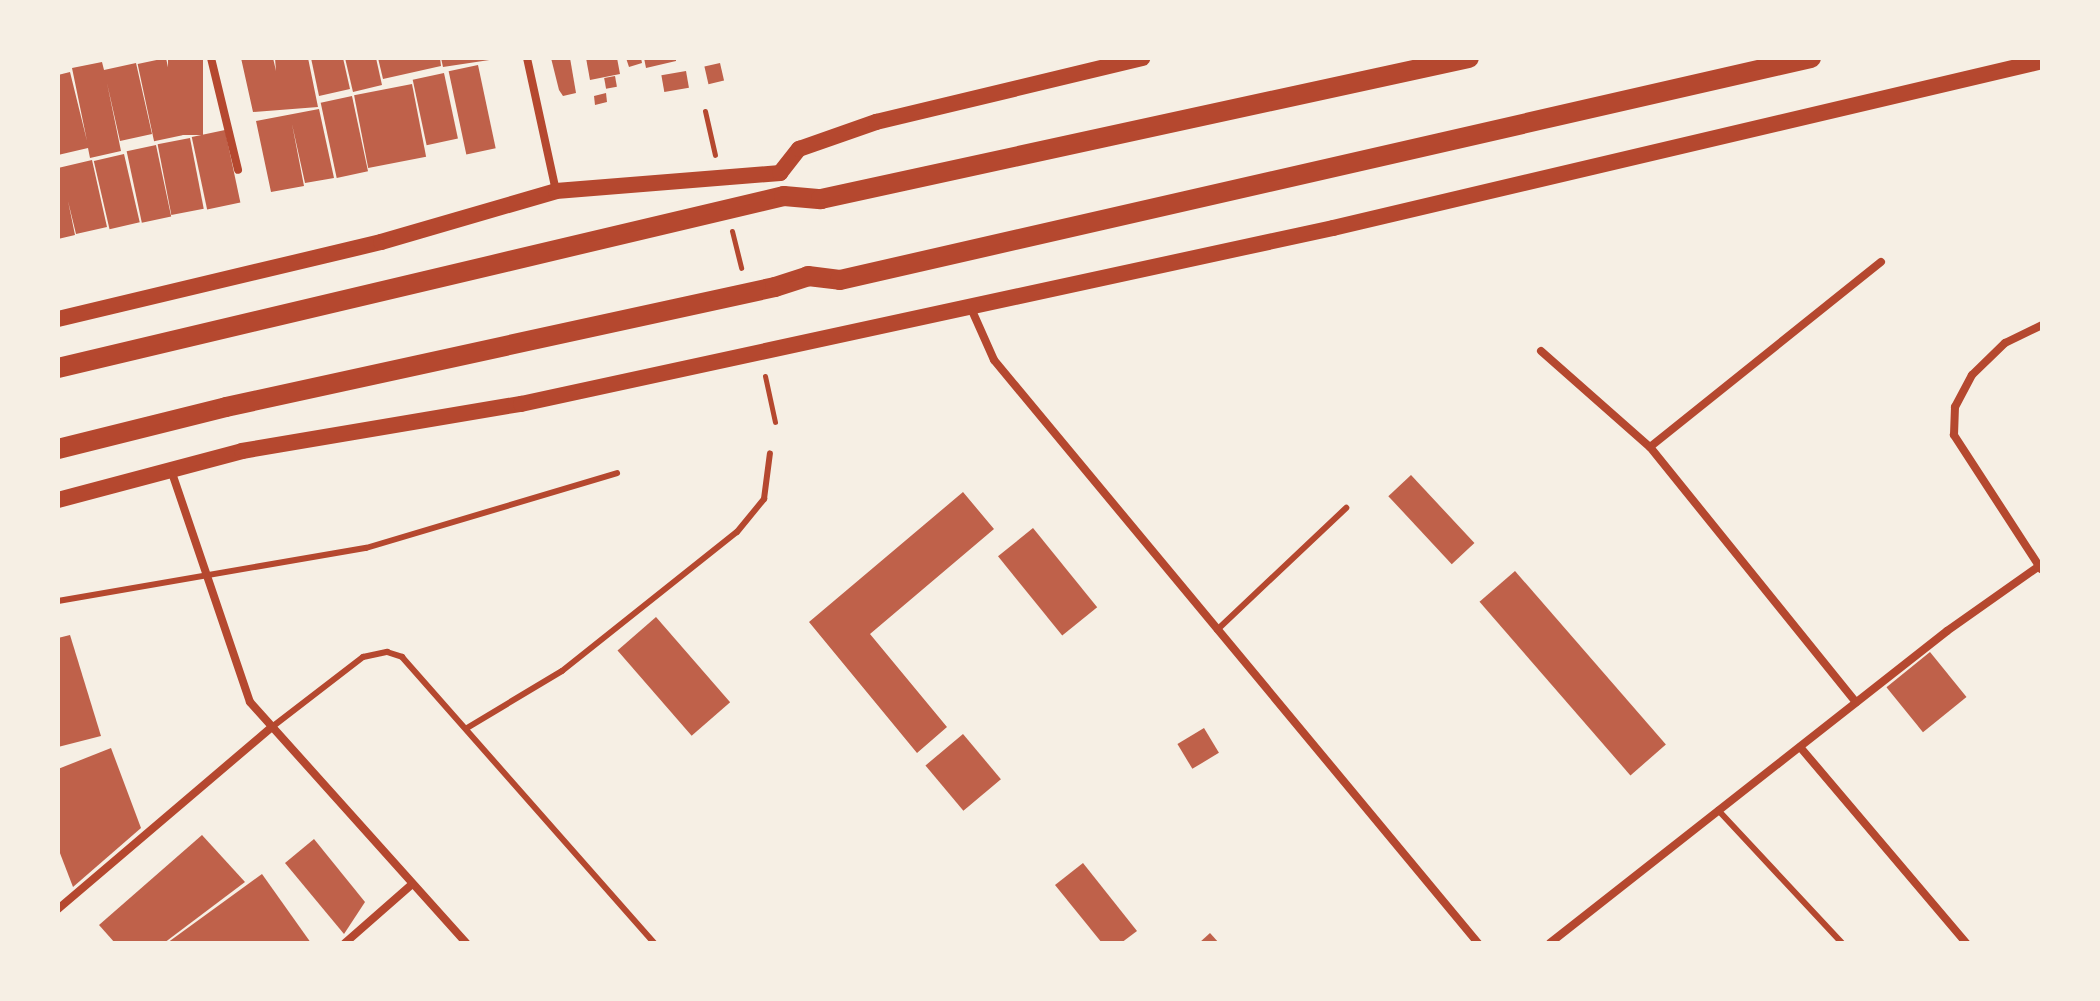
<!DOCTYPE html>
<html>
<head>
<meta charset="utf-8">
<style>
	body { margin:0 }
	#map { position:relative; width:2100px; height:1001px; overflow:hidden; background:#f6efe4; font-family:"Golos Text",sans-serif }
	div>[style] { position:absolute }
	.building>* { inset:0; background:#bf614a; transform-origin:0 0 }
	.path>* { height:5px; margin:-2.5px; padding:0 2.5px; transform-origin:2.5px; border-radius:2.5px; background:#b5482f }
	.service>* { height:6px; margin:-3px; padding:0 3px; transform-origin:3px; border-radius:3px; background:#b5482f }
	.minor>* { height:8px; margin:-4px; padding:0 4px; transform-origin:4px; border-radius:4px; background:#b5482f }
	.secondary>* { height:16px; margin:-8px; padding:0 8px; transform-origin:8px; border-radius:8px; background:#b5482f }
	.primary>* { height:20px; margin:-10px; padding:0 10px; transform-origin:10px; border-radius:10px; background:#b5482f }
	span { translate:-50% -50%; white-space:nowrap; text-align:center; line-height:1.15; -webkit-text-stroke:6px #f6efe4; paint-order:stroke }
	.frame { position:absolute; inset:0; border:60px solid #f6efe4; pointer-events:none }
</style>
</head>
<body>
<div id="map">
	<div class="building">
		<i style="left:166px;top:58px;width:79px;height:29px;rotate:78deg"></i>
		<i style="left:168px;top:58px;width:35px;height:77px"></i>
		<i style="clip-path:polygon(241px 58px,273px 58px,276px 71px,275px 58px,308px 58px,318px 107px,253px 112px)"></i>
		<i style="clip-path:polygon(311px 58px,343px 58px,350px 89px,319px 96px)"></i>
		<i style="clip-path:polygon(345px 58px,376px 58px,382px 85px,353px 92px)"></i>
		<i style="clip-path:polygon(378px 58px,440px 58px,441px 66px,383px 79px)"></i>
		<i style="clip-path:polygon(441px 58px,496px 58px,496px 59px,443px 67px)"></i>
		<i style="clip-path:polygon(551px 58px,570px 58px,576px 93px,563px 96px,559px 90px)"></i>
		<i style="clip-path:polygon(586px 58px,617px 58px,620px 74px,590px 80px)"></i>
		<i style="clip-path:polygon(626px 58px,641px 58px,642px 63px,629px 67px)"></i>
		<i style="clip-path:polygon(644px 58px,676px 58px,676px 61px,646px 68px)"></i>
		<i style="clip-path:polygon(102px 62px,104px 70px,136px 63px,152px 134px,120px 141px,107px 83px,121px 151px,90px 158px,88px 148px,58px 155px,58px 75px,70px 72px,87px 141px,72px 68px)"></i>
		<i style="left:720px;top:63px;width:18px;height:16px;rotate:77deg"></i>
		<i style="left:478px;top:65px;width:85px;height:30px;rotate:78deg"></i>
		<i style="left:686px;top:71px;width:17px;height:25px;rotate:80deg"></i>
		<i style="left:444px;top:73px;width:67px;height:32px;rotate:78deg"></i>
		<i style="left:615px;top:76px;width:11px;height:11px;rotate:80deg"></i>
		<i style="left:412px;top:84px;width:74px;height:59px;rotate:79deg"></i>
		<i style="clip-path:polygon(606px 93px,607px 102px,595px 105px,594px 96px)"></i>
		<i style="left:352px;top:96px;width:77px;height:32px;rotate:78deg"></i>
		<i style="clip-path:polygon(319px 109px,334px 178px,305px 183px,292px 124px,304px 186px,271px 192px,256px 121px)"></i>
		<i style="left:225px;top:130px;width:74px;height:34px;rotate:78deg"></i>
		<i style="left:190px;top:138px;width:72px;height:33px;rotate:79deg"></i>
		<i style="left:156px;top:145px;width:73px;height:30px;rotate:78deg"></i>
		<i style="left:124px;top:154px;width:70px;height:31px;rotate:77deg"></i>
		<i style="clip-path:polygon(92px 160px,107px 227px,76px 234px,68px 201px,75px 235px,58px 239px,58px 168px)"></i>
		<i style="left:1411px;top:475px;width:93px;height:31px;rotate:47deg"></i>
		<i style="clip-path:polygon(963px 492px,994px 529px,870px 634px,947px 727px,917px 753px,809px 622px)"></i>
		<i style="left:1033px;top:528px;width:102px;height:45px;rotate:51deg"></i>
		<i style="left:1515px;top:571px;width:230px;height:47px;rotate:49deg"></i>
		<i style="left:656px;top:617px;width:113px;height:51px;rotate:49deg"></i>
		<i style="clip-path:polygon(70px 635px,101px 736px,58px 747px,58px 638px)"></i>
		<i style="left:1930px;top:652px;width:58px;height:56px;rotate:51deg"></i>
		<i style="left:1204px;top:728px;width:29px;height:31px;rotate:59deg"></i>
		<i style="left:963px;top:734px;width:59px;height:49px;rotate:50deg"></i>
		<i style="clip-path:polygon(111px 748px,141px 828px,73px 887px,58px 848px,58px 769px)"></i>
		<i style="clip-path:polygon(202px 835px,245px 882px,164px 943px,115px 943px,99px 925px)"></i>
		<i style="clip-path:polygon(314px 839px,365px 902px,344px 934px,285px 863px)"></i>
		<i style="clip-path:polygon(1083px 863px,1137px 931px,1121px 943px,1102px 943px,1055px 885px)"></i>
		<i style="clip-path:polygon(262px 874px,311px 943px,167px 943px)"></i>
		<i style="clip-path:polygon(1210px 933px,1219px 943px,1199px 943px)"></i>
	</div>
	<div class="path">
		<i style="left:705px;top:111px;width:45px;rotate:77.2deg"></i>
		<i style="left:732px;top:231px;width:38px;rotate:76deg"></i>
		<i style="left:765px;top:376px;width:47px;rotate:77.7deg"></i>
	</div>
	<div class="service">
		<i style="left:58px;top:601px;width:313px;rotate:-9.8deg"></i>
		<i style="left:366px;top:548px;width:262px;rotate:-16.6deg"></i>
		<i style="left:1217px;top:630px;width:178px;rotate:-43.4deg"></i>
		<i style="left:272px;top:727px;width:115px;rotate:-37.6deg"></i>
		<i style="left:363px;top:657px;width:25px;rotate:-12deg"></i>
		<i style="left:387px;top:652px;width:16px;rotate:18deg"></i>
		<i style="left:402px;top:657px;width:381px;rotate:48.6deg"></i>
		<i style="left:467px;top:728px;width:111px;rotate:-31deg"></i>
		<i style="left:562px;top:671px;width:223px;rotate:-38.5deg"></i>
		<i style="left:737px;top:532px;width:43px;rotate:-50.7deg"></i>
		<i style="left:764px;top:499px;width:46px;rotate:-82.6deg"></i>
		<i style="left:1718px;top:810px;width:182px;rotate:47deg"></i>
	</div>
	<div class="minor">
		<i style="left:211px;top:58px;width:115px;rotate:76.4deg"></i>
		<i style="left:527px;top:58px;width:136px;rotate:77.7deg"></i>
		<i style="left:970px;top:306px;width:59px;rotate:66deg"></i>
		<i style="left:994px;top:360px;width:758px;rotate:50.3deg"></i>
		<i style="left:1541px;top:351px;width:145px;rotate:41.4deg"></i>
		<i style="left:1650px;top:447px;width:328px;rotate:51.1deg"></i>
		<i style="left:1650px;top:447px;width:296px;rotate:-38.7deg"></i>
		<i style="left:171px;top:470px;width:245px;rotate:71.2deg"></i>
		<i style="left:250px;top:702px;width:324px;rotate:48.1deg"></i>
		<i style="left:2041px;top:569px;width:160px;rotate:-123deg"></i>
		<i style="left:1954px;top:435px;width:28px;rotate:-88deg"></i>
		<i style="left:1955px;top:407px;width:36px;rotate:-62deg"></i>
		<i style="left:1972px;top:375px;width:46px;rotate:-44.1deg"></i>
		<i style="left:2005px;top:343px;width:41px;rotate:-25.9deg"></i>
		<i style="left:1800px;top:747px;width:257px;rotate:49.7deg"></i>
		<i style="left:58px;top:909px;width:281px;rotate:-40.4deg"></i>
		<i style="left:345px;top:943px;width:88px;rotate:-41.3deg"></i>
		<i style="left:1550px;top:943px;width:505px;rotate:-38.16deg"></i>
		<i style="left:1947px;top:631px;width:116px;rotate:-35.2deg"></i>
	</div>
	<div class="secondary">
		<i style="left:58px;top:319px;width:332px;rotate:-13.4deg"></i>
		<i style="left:381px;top:242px;width:182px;rotate:-16.2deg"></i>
		<i style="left:556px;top:191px;width:225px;rotate:-4.6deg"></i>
		<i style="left:780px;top:173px;width:31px;rotate:-52deg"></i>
		<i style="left:799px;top:149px;width:82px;rotate:-19.3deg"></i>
		<i style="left:876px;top:122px;width:274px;rotate:-13.5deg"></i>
		<i style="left:58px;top:500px;width:190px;rotate:-14.9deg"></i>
		<i style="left:242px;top:451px;width:283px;rotate:-9.6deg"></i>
		<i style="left:521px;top:404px;width:831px;rotate:-12.23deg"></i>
		<i style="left:1333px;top:228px;width:728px;rotate:-13.25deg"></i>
	</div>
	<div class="primary">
		<i style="left:58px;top:368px;width:746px;rotate:-13.33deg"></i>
		<i style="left:784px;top:196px;width:37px;rotate:5deg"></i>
		<i style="left:821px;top:199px;width:663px;rotate:-12.28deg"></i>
		<i style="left:58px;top:449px;width:173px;rotate:-14deg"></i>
		<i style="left:226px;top:407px;width:562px;rotate:-12.33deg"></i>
		<i style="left:775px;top:287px;width:35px;rotate:-18deg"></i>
		<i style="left:808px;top:276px;width:32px;rotate:7deg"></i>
		<i style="left:840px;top:280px;width:996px;rotate:-12.88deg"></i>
	</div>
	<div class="frame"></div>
</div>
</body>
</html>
